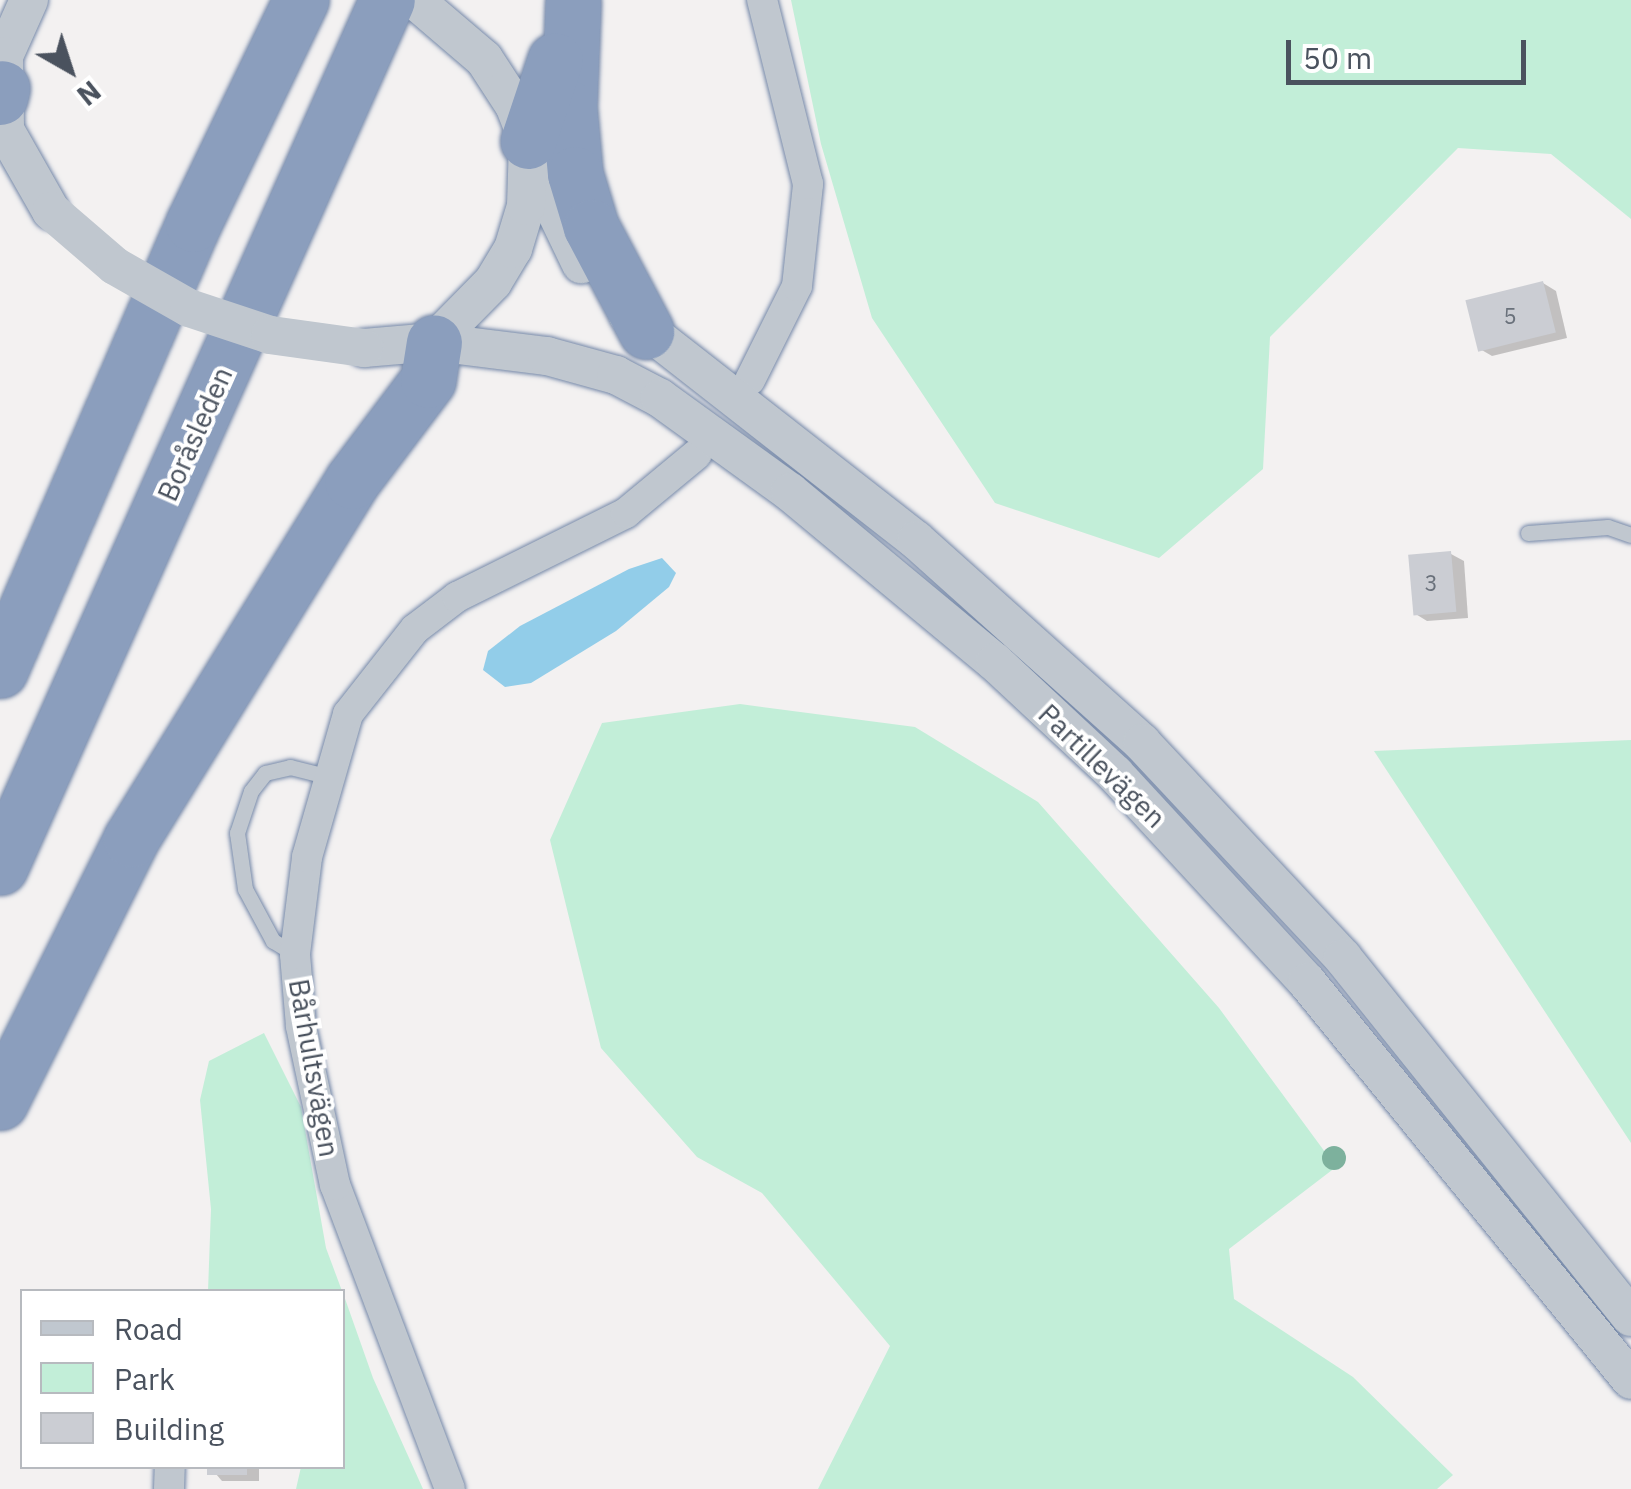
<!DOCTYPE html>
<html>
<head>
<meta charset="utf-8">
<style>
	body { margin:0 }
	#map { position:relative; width:1631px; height:1489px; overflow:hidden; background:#f3f1f1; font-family:"IBM Plex Sans",sans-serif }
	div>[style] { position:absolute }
	.green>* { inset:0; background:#c2eed8 }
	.water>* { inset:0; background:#92cde9 }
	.shadow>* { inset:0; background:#0003 }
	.building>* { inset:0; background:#cbcdd3; transform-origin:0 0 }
	.roads { filter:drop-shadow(0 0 2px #7689a9) drop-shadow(0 0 2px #7689a9) }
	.service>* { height:15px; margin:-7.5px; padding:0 7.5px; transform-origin:7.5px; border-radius:7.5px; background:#c0c7cf }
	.minor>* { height:30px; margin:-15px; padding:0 15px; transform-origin:15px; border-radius:15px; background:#c0c7cf }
	.tertiary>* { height:38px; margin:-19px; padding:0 19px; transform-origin:19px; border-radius:19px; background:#c0c7cf }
	.motorway>* { height:55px; margin:-27.5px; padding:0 27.5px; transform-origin:27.5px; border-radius:27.5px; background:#8b9ebd }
	.tertiary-bridge>* { height:38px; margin:-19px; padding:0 19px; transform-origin:19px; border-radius:19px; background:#c0c7cf }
	.trees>* { width:24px; height:24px; margin:-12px; border-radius:50%; background:#7db19d }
	span { translate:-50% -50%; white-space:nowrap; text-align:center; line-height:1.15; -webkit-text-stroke:8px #fff; paint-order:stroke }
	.number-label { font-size:22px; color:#6a717b }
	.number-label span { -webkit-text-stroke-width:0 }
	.street-label { font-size:28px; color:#4a525e }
	.legend { position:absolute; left:20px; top:1289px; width:325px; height:180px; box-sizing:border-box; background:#fff; border:2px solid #b7babf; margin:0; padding:12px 18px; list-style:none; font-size:30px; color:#4a525e }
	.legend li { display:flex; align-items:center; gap:20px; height:50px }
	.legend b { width:50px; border:2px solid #b7babf }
	.north { position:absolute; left:20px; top:20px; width:100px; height:100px; -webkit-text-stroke:8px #fff; paint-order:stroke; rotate:141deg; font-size:28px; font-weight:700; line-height:40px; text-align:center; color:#4a525e }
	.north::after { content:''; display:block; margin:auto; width:35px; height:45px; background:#4a525e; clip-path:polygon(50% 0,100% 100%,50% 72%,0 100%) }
	.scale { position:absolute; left:1286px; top:40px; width:240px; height:45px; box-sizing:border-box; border:5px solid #4a525e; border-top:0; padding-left:12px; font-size:30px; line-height:35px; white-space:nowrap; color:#4a525e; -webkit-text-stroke:8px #fff; paint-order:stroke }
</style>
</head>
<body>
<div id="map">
	<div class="green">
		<i style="clip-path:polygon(791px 0,1631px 0,1631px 219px,1551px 154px,1458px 148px,1270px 337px,1263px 469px,1159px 558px,995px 503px,872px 318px,821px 144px)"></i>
		<i style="clip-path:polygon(740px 704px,915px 727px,1038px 802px,1219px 1008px,1336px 1167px,1229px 1249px,1234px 1299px,1353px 1377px,1453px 1475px,1437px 1489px,818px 1489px,890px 1346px,762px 1193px,697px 1157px,601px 1048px,550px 840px,602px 723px)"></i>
		<i style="clip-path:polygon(1631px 740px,1631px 1143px,1374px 751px)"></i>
		<i style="clip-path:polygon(264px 1033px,301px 1107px,326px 1248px,342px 1291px,208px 1291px,211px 1209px,200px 1100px,209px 1061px)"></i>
		<i style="clip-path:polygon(343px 1293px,373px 1378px,423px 1489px,296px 1489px,301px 1467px,342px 1466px)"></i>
	</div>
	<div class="water">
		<i style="clip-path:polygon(662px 558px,676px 573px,669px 587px,616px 631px,531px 683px,505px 687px,483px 670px,488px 651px,520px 626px,629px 569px)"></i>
	</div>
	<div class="shadow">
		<i style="clip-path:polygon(1543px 283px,1556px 291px,1567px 338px,1492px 356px,1480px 349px)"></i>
		<i style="clip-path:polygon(1451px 554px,1464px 561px,1468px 618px,1427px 621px,1414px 613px)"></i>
		<i style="clip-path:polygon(209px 1466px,259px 1466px,259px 1481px,222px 1481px)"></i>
	</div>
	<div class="building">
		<i style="left:1543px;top:281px;width:53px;height:80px;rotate:76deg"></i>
		<i style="left:1451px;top:551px;width:61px;height:43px;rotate:85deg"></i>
		<i style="left:207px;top:1466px;width:40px;height:9px"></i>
	</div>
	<div class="roads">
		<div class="service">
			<i style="left:1528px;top:533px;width:80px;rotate:-4.3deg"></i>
			<i style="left:1608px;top:527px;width:24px;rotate:19deg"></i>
			<i style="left:295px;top:954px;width:26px;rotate:-149deg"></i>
			<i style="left:273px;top:941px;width:59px;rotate:-118.3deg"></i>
			<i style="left:245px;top:889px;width:57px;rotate:-98.1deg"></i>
			<i style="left:237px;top:833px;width:44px;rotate:-71.6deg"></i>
			<i style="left:251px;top:791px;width:23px;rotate:-52deg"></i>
			<i style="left:265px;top:773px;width:26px;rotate:-13deg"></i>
			<i style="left:290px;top:767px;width:37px;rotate:14deg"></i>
		</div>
		<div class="minor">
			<i style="left:750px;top:380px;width:105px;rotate:-63.4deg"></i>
			<i style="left:797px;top:286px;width:103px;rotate:-83.8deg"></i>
			<i style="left:808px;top:184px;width:190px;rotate:-104deg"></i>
			<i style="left:169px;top:1489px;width:23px;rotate:-88deg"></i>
			<i style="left:450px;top:1489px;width:325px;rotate:-110.7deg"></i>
			<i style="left:335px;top:1185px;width:163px;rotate:-102.1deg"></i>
			<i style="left:301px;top:1026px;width:72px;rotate:-94.8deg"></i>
			<i style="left:295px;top:954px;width:98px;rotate:-82.9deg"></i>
			<i style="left:307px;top:857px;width:149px;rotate:-74deg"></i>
			<i style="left:348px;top:714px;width:108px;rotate:-51.8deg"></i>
			<i style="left:415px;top:629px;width:53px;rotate:-37.3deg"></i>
			<i style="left:457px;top:597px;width:189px;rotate:-26.4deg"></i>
			<i style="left:626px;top:513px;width:92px;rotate:-39.7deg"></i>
		</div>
		<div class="tertiary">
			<i style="left:29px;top:0;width:61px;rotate:114.1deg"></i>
			<i style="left:4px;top:56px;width:74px;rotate:89.2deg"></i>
			<i style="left:5px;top:130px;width:93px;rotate:60.4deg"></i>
			<i style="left:530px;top:158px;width:118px;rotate:64.3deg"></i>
			<i style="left:628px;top:315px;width:365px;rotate:38deg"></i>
			<i style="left:916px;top:540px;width:304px;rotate:41.9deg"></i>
			<i style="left:1142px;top:743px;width:294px;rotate:46.9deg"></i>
			<i style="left:1343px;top:958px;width:460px;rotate:51.3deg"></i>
			<i style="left:434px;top:342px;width:114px;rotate:7.1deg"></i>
			<i style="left:547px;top:356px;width:72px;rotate:15.4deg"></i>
			<i style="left:616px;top:375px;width:50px;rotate:27.6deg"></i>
			<i style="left:660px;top:398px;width:160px;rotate:35.9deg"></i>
			<i style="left:790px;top:492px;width:266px;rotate:39.7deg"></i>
			<i style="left:995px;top:662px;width:164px;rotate:43deg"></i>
			<i style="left:1115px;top:774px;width:283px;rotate:47.3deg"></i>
			<i style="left:1307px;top:982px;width:513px;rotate:50.85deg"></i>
			<i style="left:364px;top:348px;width:70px;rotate:-4.9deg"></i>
			<i style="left:434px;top:342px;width:84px;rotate:-45.5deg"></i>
			<i style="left:493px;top:282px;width:39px;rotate:-59deg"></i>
			<i style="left:513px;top:249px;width:45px;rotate:-73.2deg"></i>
			<i style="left:526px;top:206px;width:65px;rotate:-88.2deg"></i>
			<i style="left:528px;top:141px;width:39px;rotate:-111deg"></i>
			<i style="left:514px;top:105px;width:55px;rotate:-123.1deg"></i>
			<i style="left:484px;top:59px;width:91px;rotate:-139.5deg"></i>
		</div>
		<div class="motorway">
			<i style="left:573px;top:2px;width:106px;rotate:92.2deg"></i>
			<i style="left:569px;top:108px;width:66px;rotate:84.8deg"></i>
			<i style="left:575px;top:174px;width:55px;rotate:73.2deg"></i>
			<i style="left:591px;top:227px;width:118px;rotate:62.1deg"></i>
			<i style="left:0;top:97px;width:9px;rotate:-77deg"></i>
			<i style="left:528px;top:141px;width:85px;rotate:-71.6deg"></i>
			<i style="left:0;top:670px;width:486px;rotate:-66.6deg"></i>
			<i style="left:193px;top:224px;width:249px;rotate:-64.3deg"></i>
			<i style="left:0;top:867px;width:949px;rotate:-65.95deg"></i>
			<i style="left:0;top:1102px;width:294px;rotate:-63.5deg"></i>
			<i style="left:131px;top:839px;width:421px;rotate:-58.3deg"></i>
			<i style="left:352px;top:481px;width:126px;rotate:-53deg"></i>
			<i style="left:428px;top:380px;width:38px;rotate:-81deg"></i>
		</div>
	</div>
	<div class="tertiary-bridge">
		<i style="left:51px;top:211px;width:84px;rotate:40.7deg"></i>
		<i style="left:115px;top:266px;width:85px;rotate:29.6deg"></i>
		<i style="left:189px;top:308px;width:85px;rotate:18.4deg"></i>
		<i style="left:270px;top:335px;width:95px;rotate:7.9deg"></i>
	</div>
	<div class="trees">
		<i style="left:1334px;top:1158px"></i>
	</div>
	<div class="number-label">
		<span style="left:1510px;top:316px">5</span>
		<span style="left:1431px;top:583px">3</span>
	</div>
	<div class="street-label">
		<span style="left:195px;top:434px;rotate:-66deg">Boråsleden</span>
		<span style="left:1102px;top:766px;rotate:44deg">Partillevägen</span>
		<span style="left:314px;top:1068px;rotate:80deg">Bårhultsvägen</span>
	</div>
	<ul class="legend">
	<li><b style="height:12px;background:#c0c7cf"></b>Road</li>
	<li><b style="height:28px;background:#c2eed8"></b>Park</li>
	<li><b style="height:28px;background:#cbcdd3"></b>Building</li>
	</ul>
	<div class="north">N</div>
	<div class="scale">50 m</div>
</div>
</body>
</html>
